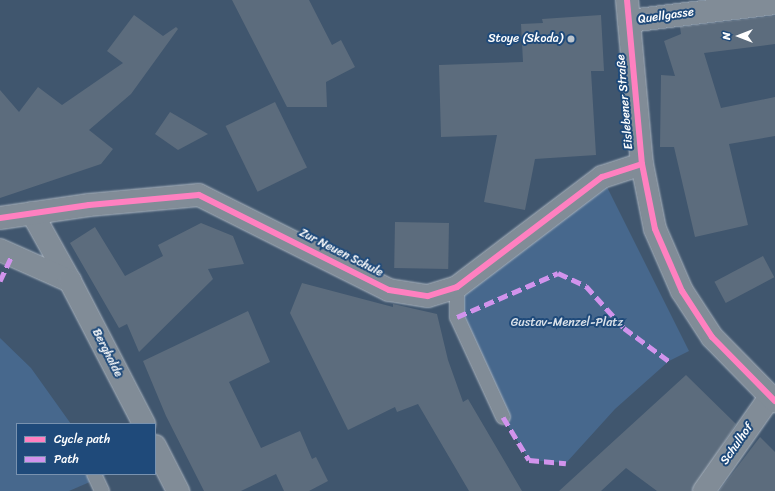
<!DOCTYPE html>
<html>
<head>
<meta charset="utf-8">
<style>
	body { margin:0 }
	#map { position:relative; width:775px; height:491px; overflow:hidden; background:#40566e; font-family:Sriracha,sans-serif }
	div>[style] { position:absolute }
	.green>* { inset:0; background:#47688d }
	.building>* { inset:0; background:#5c6c7d; transform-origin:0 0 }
	.roads { filter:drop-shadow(0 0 1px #a9b3be) drop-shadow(0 0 1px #a9b3be) }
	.lane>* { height:14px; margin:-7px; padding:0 7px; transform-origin:7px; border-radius:7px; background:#818c97 }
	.street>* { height:22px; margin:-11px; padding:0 11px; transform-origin:11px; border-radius:11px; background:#818c97 }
	.secondary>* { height:22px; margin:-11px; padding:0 11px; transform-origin:11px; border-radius:11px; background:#818c97 }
	.quiet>* { height:5px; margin-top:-2.5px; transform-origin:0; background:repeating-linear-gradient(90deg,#d193ec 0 10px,transparent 0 15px) }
	.cycleway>* { height:6px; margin:-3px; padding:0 3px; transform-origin:3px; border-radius:3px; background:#ff80c0 }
	.dots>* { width:11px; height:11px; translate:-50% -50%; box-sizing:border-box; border:2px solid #1f4a7a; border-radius:50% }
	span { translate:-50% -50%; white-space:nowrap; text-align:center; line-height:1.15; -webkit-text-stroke:4px #1f4a7a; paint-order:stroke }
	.street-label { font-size:12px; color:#fff }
	.poi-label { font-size:12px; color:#fff }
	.right { translate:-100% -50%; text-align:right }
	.park-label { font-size:12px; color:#dae1e9 }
	.legend { position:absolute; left:16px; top:423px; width:140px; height:52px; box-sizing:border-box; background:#1f4a7a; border:1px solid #7992af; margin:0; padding:5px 7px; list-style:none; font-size:12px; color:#fff }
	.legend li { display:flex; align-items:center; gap:8px; height:20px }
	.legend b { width:20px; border:1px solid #7992af }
	.north { position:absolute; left:719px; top:16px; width:40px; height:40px; -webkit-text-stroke:3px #1f4a7a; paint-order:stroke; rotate:270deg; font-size:11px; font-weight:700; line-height:16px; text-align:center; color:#fff }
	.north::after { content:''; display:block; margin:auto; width:14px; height:18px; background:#fff; clip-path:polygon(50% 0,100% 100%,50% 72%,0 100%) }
</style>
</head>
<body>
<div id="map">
	<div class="green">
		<i style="clip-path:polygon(602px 177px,689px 351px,669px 361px,615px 409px,566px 463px,529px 460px,503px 417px,457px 317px,457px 287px)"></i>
		<i style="clip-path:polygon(0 338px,31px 368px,71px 424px,17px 424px,17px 474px,106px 475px,69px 491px,0 491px)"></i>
	</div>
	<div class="building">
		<i style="clip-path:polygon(232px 0,309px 0,332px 45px,341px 40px,355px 67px,326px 82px,327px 107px,287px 107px)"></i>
		<i style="clip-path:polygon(134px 15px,163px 36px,176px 27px,178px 29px,131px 94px,89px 130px,113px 149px,101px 164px,0 198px,0 90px,19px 112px,38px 87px,62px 105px,123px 63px,107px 51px)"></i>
		<i style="clip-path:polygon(601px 15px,604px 71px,591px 71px,596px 155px,535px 159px,525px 210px,484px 202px,497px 135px,441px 137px,439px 65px,523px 62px,521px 24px,543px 23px,542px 19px)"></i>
		<i style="clip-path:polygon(775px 16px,775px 44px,704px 53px,721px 108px,775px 97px,775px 136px,729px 144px,748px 225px,695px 237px,674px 147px,660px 147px,661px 75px,675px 76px,664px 41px,681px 34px,680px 27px)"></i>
		<i style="left:275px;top:102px;width:73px;height:55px;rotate:64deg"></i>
		<i style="clip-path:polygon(170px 112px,208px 134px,178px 150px,155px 134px)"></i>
		<i style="left:395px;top:222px;width:54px;height:46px;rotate:1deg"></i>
		<i style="clip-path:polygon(201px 223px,233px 236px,244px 264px,208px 269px,213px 279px,139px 352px,127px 324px,119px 328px,70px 243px,95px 227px,125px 276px,163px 256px,158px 245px)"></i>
		<i style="left:763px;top:256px;width:24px;height:55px;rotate:62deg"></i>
		<i style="clip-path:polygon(302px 283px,393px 307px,393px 304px,437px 314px,448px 360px,463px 402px,468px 399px,522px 491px,469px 491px,418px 404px,397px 412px,395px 407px,348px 430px,290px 313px)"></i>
		<i style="clip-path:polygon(248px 311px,270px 362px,229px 382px,261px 448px,300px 431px,312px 459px,316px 457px,328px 481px,309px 491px,284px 491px,276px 474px,241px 491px,204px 491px,166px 416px,143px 361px)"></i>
		<i style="clip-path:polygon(686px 375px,736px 424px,692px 491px,657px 491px,626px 468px,601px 491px,559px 491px)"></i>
		<i style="clip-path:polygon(760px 437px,775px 452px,775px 491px,719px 491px)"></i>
	</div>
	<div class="roads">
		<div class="lane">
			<i style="left:457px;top:287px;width:30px;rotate:90deg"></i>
			<i style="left:457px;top:317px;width:110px;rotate:65.3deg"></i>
			<i style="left:94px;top:474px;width:19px;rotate:65deg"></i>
		</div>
		<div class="street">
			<i style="left:629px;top:21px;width:147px;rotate:-7deg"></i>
			<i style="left:32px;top:213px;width:78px;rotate:60.8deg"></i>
			<i style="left:0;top:218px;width:90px;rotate:-8.3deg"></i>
			<i style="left:89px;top:205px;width:110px;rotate:-5.2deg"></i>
			<i style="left:199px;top:195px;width:212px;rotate:26.6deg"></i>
			<i style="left:389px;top:290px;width:39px;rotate:9deg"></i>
			<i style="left:428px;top:296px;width:30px;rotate:-17deg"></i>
			<i style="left:457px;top:287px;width:182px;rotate:-37.2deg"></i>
			<i style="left:602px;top:177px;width:42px;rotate:-18deg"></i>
			<i style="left:0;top:250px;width:77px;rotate:23.9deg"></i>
			<i style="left:70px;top:281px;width:161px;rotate:62.6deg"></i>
			<i style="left:155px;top:446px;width:51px;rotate:62.9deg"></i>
			<i style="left:704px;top:491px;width:115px;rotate:-54.9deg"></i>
		</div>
		<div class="secondary">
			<i style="left:627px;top:0;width:165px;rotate:84.8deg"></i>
			<i style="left:642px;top:164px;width:66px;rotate:78.7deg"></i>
			<i style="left:655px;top:229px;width:68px;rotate:66.5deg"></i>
			<i style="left:682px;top:291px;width:55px;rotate:56.9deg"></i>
			<i style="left:712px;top:337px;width:90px;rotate:45.5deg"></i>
		</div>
	</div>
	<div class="quiet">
		<i style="left:0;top:281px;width:26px;rotate:-65deg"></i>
		<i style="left:457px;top:317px;width:110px;rotate:-23.5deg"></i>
		<i style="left:558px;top:273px;width:31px;rotate:25deg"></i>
		<i style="left:586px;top:286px;width:57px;rotate:47.9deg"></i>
		<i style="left:624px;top:328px;width:56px;rotate:36.3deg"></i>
		<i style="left:503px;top:417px;width:50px;rotate:58.8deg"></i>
		<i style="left:529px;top:460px;width:37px;rotate:5deg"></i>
	</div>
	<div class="cycleway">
		<i style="left:627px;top:0;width:165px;rotate:84.8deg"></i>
		<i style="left:642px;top:164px;width:66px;rotate:78.7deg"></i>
		<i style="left:655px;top:229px;width:68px;rotate:66.5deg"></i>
		<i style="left:682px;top:291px;width:55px;rotate:56.9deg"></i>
		<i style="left:712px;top:337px;width:90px;rotate:45.5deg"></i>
		<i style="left:0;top:218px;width:90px;rotate:-8.3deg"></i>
		<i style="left:89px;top:205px;width:110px;rotate:-5.2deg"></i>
		<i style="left:199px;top:195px;width:212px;rotate:26.6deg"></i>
		<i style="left:389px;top:290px;width:39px;rotate:9deg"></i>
		<i style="left:428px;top:296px;width:30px;rotate:-17deg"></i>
		<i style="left:457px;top:287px;width:182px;rotate:-37.2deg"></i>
		<i style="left:602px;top:177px;width:42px;rotate:-18deg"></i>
	</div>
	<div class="dots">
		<i style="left:571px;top:39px;background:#bcc4cc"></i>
	</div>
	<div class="street-label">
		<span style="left:666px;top:16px;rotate:-8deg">Quellgasse</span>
		<span style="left:625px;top:102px;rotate:-95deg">Eislebener Straße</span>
		<span style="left:341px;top:253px;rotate:27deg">Zur Neuen Schule</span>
		<span style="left:107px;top:353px;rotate:63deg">Berghalde</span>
		<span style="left:737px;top:444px;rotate:-55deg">Schulhof</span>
	</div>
	<div class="poi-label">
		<span class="right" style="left:563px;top:39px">Stoye (Skoda)</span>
	</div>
	<div class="park-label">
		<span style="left:567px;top:323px">Gustav-Menzel-Platz</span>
	</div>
	<ul class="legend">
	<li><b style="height:5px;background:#ff80c0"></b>Cycle path</li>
	<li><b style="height:5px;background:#d193ec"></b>Path</li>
	</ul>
	<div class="north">N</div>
</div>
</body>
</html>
